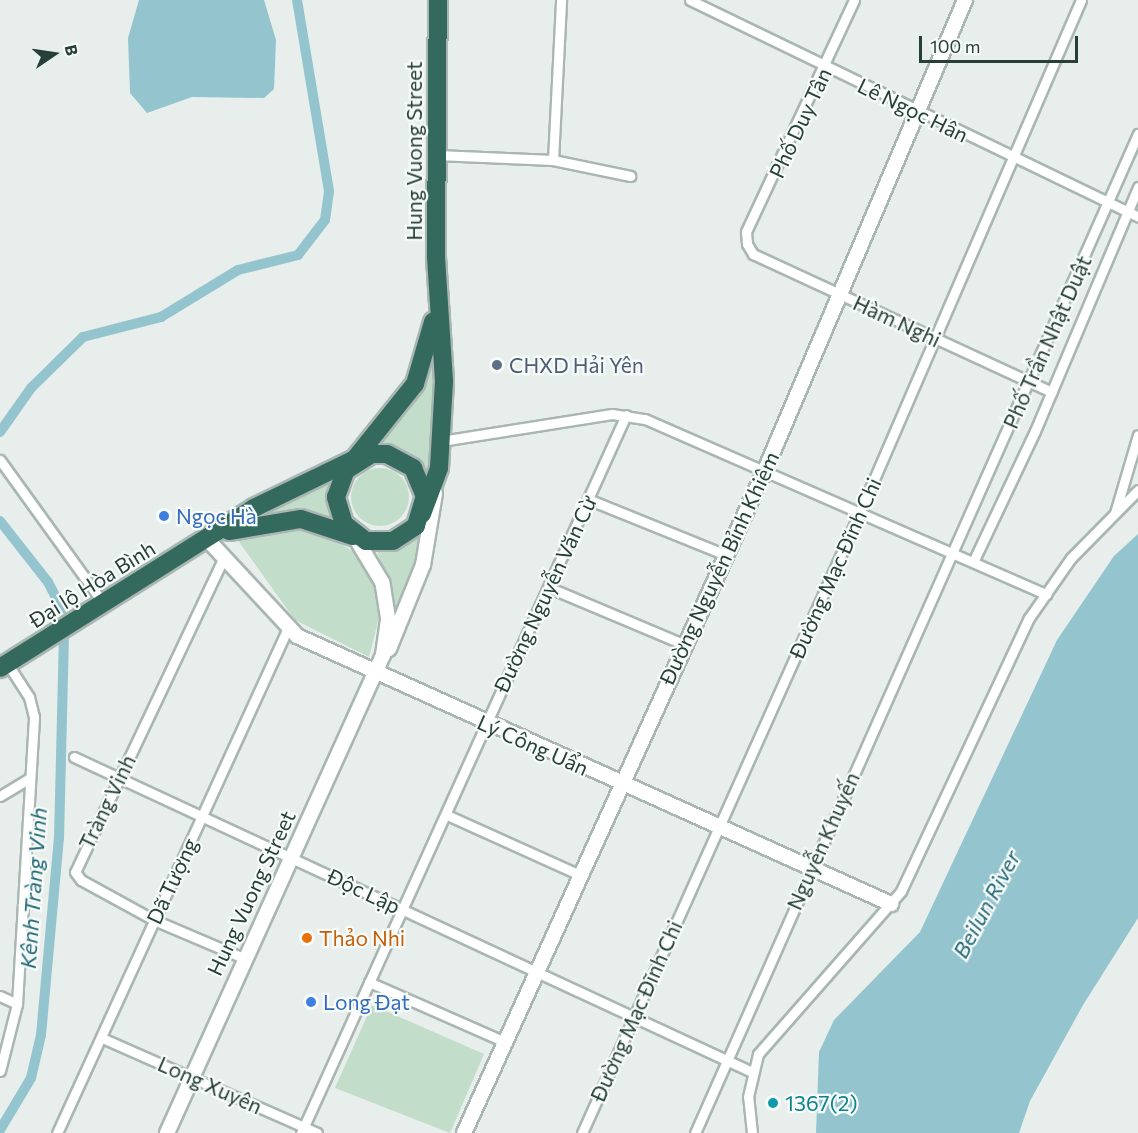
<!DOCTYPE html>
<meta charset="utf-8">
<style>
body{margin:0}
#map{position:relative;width:1138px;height:1133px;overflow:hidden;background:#e7eeeb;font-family:Commissioner,sans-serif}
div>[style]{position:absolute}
.green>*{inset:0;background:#c2ddc9}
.round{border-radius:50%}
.water>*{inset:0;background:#94c5ce}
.canal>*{height:10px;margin:-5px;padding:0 5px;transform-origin:5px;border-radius:5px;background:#94c5ce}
.roads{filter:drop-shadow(2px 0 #a9b6b2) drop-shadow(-2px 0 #a9b6b2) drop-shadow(0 2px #a9b6b2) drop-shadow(0 -2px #a9b6b2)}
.street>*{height:9px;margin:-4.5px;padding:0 4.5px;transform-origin:4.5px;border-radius:4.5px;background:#fff}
.secondary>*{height:14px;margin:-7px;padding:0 7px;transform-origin:7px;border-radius:7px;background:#fff}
.highway>*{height:18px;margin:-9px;padding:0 9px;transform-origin:9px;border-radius:9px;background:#346a5e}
.dots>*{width:16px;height:16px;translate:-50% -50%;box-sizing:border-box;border:3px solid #f7fbf9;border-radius:50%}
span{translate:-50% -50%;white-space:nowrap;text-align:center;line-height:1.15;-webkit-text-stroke:4.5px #f7fbf9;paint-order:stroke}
.street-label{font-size:21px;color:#263f39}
.service-label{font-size:21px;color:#4e5e75}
.left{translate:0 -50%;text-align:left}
.shop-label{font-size:21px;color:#366cbe}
.food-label{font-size:21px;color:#c56008}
.culture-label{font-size:21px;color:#0d838f}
.water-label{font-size:22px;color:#246a78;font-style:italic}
.north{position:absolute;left:24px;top:24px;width:60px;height:60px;-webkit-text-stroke:4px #f7fbf9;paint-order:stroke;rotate:77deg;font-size:16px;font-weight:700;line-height:24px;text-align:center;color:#263f39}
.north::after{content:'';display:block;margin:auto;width:21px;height:27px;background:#263f39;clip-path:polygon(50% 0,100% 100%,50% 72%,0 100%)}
.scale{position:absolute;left:919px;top:36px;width:159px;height:27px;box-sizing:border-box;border:3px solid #263f39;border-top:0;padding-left:8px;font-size:18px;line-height:21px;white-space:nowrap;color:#263f39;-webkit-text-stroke:4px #f7fbf9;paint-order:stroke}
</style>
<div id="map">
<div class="green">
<i style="clip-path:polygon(436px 358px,432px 474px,380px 444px,408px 412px)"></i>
<i class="round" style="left:351px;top:468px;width:58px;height:58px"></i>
<i style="clip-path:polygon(334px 471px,333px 517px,298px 511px,256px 516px)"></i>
<i style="clip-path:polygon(299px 527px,329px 536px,352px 551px,374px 586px,380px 614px,369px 657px,295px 620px,237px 539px)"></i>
<i style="clip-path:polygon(422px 530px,414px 573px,398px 616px,376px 548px)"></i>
<i style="clip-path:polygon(372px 1005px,484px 1054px,450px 1133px,335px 1088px)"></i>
</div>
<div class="water">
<i style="clip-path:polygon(139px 0,264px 0,276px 40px,274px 89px,264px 98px,192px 97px,147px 113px,130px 93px,128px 38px)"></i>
<i style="clip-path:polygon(1138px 534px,1138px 918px,1083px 1005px,1030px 1101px,1019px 1133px,816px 1133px,819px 1052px,834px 1020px,920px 932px,1057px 640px,1114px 556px)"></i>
</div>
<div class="canal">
<i style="left:0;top:432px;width:54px;rotate:-54.8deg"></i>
<i style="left:31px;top:388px;width:73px;rotate:-44.4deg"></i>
<i style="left:83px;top:337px;width:81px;rotate:-14.4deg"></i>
<i style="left:161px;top:317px;width:90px;rotate:-31.4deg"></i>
<i style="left:238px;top:270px;width:62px;rotate:-14deg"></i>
<i style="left:298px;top:255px;width:44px;rotate:-52.4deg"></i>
<i style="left:325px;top:220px;width:29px;rotate:-82deg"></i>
<i style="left:329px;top:191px;width:194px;rotate:-99.5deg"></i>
<i style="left:0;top:521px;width:78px;rotate:51.8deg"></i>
<i style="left:48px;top:582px;width:37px;rotate:63deg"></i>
<i style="left:0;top:1130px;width:61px;rotate:-59.2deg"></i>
<i style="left:31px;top:1078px;width:44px;rotate:-76.9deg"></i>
<i style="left:41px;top:1035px;width:197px;rotate:-84.8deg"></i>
<i style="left:59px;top:839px;width:199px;rotate:-88.6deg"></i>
</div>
<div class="roads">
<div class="street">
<i style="left:690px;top:0;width:498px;rotate:25.8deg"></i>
<i style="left:854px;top:0;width:256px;rotate:115deg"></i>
<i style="left:746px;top:232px;width:12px;rotate:85deg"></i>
<i style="left:747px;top:244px;width:12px;rotate:59deg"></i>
<i style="left:753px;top:254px;width:329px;rotate:24.8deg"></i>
<i style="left:437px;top:155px;width:116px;rotate:2.5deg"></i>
<i style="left:553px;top:160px;width:79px;rotate:11.7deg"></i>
<i style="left:553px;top:160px;width:160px;rotate:-87.1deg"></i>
<i style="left:441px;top:441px;width:173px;rotate:-9deg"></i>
<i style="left:612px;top:414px;width:33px;rotate:9deg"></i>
<i style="left:645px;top:419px;width:438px;rotate:23.6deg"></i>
<i style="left:0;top:460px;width:178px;rotate:54.2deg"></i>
<i style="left:590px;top:500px;width:147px;rotate:22deg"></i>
<i style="left:1115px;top:513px;width:81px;rotate:-73.6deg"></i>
<i style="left:224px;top:557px;width:348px;rotate:115.3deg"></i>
<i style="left:75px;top:872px;width:10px;rotate:53deg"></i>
<i style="left:81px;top:880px;width:83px;rotate:28.7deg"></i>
<i style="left:154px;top:920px;width:100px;rotate:23deg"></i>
<i style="left:974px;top:560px;width:143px;rotate:-64.7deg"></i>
<i style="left:1035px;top:431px;width:265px;rotate:-67.1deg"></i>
<i style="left:550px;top:588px;width:144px;rotate:22.8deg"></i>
<i style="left:74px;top:757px;width:748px;rotate:24.92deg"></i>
<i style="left:0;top:796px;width:35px;rotate:-31deg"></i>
<i style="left:447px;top:815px;width:148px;rotate:24.3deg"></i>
<i style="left:369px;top:982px;width:151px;rotate:23.8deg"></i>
<i style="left:0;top:996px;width:19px;rotate:25deg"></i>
<i style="left:102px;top:1038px;width:235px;rotate:23.8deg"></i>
<i style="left:0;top:1071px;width:69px;rotate:-75.8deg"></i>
<i style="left:17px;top:1004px;width:288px;rotate:-86.6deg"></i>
<i style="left:34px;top:717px;width:21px;rotate:-104deg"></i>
<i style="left:29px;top:697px;width:40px;rotate:-122.9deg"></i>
<i style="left:57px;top:1133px;width:553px;rotate:-65.43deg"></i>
<i style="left:301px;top:1133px;width:788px;rotate:-65.65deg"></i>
<i style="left:582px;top:1133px;width:678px;rotate:-65.89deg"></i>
<i style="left:859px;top:514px;width:560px;rotate:-66.64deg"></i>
<i style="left:695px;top:1133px;width:1093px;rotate:-66.09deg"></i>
<i style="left:752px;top:1133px;width:36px;rotate:-96deg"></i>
<i style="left:748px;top:1097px;width:44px;rotate:-76.9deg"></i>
<i style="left:758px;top:1054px;width:217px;rotate:-48.7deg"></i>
<i style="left:901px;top:891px;width:302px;rotate:-64.9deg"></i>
<i style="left:1029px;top:618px;width:73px;rotate:-55deg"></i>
<i style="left:1071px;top:558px;width:95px;rotate:-45.4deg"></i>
</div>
<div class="secondary">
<i style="left:207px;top:539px;width:132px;rotate:47.1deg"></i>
<i style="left:297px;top:636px;width:652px;rotate:24.28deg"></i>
<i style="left:389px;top:649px;width:91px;rotate:-68deg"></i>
<i style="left:423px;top:565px;width:73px;rotate:-80.5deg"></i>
<i style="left:167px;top:1133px;width:525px;rotate:-65.68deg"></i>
<i style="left:383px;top:655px;width:37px;rotate:-82deg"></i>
<i style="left:388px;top:618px;width:36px;rotate:-99deg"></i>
<i style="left:382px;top:582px;width:52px;rotate:-121deg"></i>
<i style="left:464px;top:1133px;width:730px;rotate:-65.58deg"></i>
<i style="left:766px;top:468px;width:509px;rotate:-66.96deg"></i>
</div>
<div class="highway">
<i style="left:346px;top:470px;width:31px;rotate:-32deg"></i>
<i style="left:372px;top:454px;width:15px"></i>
<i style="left:387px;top:454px;width:30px;rotate:28deg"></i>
<i style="left:413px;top:468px;width:30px;rotate:67deg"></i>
<i style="left:425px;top:496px;width:31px;rotate:107deg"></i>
<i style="left:416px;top:526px;width:27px;rotate:147deg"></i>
<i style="left:393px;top:541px;width:27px;rotate:180deg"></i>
<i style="left:366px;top:541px;width:28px;rotate:-142deg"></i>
<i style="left:344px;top:524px;width:28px;rotate:-107deg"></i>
<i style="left:336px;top:497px;width:29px;rotate:-70deg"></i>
<i style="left:346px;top:470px;width:110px;rotate:-51.3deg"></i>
<i style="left:415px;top:384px;width:65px;rotate:-73.8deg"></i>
<i style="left:422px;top:514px;width:49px;rotate:-69.7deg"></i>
<i style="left:439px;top:468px;width:87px;rotate:-86.7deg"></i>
<i style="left:444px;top:381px;width:125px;rotate:-93.7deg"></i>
<i style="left:436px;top:256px;width:256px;rotate:-89.6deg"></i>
<i style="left:229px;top:531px;width:73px;rotate:-9.5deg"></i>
<i style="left:301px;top:519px;width:55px;rotate:18.1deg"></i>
<i style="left:0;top:668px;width:300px;rotate:-32.2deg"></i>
<i style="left:254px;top:508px;width:114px;rotate:-25.9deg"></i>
</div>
</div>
<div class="dots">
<i style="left:497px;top:365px;background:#5c6f8a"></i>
<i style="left:164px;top:516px;background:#3f7fe0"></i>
<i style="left:307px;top:938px;background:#e8710a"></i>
<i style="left:311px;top:1002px;background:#3f7fe0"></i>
<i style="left:773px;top:1103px;background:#0f9aa8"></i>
</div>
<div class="street-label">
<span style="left:913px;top:110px;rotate:26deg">Lê Ngọc Hân</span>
<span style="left:800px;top:123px;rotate:-65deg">Phố Duy Tân</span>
<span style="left:414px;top:151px;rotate:-90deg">Hung Vuong Street</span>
<span style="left:897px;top:321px;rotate:25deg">Hàm Nghi</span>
<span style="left:1047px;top:342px;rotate:-66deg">Phố Trần Nhật Duật</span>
<span style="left:719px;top:568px;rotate:-65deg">Đường Nguyễn Bỉnh Khiêm</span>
<span style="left:835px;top:568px;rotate:-66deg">Đường Mạc Đĩnh Chi</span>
<span style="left:92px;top:584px;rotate:-32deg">Đại lộ Hòa Bình</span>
<span style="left:545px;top:594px;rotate:-65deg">Đường Nguyễn Văn Cừ</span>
<span style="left:533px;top:745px;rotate:24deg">Lý Công Uẩn</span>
<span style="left:107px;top:802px;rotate:-64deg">Tràng Vinh</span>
<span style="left:823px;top:841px;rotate:-66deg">Nguyễn Khuyến</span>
<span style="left:172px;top:881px;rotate:-65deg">Dã Tượng</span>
<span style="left:364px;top:891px;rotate:25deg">Độc Lập</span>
<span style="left:251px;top:893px;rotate:-65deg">Hung Vuong Street</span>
<span style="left:636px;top:1011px;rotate:-66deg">Đường Mạc Đĩnh Chi</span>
<span style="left:210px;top:1085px;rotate:24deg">Long Xuyên</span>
</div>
<div class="service-label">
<span class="left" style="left:509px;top:365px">CHXD Hải Yên</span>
</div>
<div class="shop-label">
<span class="left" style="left:176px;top:516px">Ngọc Hà</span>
<span class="left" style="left:323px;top:1002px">Long Đạt</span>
</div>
<div class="food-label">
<span class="left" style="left:319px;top:938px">Thảo Nhi</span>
</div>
<div class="culture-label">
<span class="left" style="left:785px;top:1103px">1367(2)</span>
</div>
<div class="water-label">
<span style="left:33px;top:888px;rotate:-86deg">Kênh Tràng Vinh</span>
<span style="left:986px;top:904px;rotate:-62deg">Beilun River</span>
</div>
<div class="north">B</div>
<div class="scale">100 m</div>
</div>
